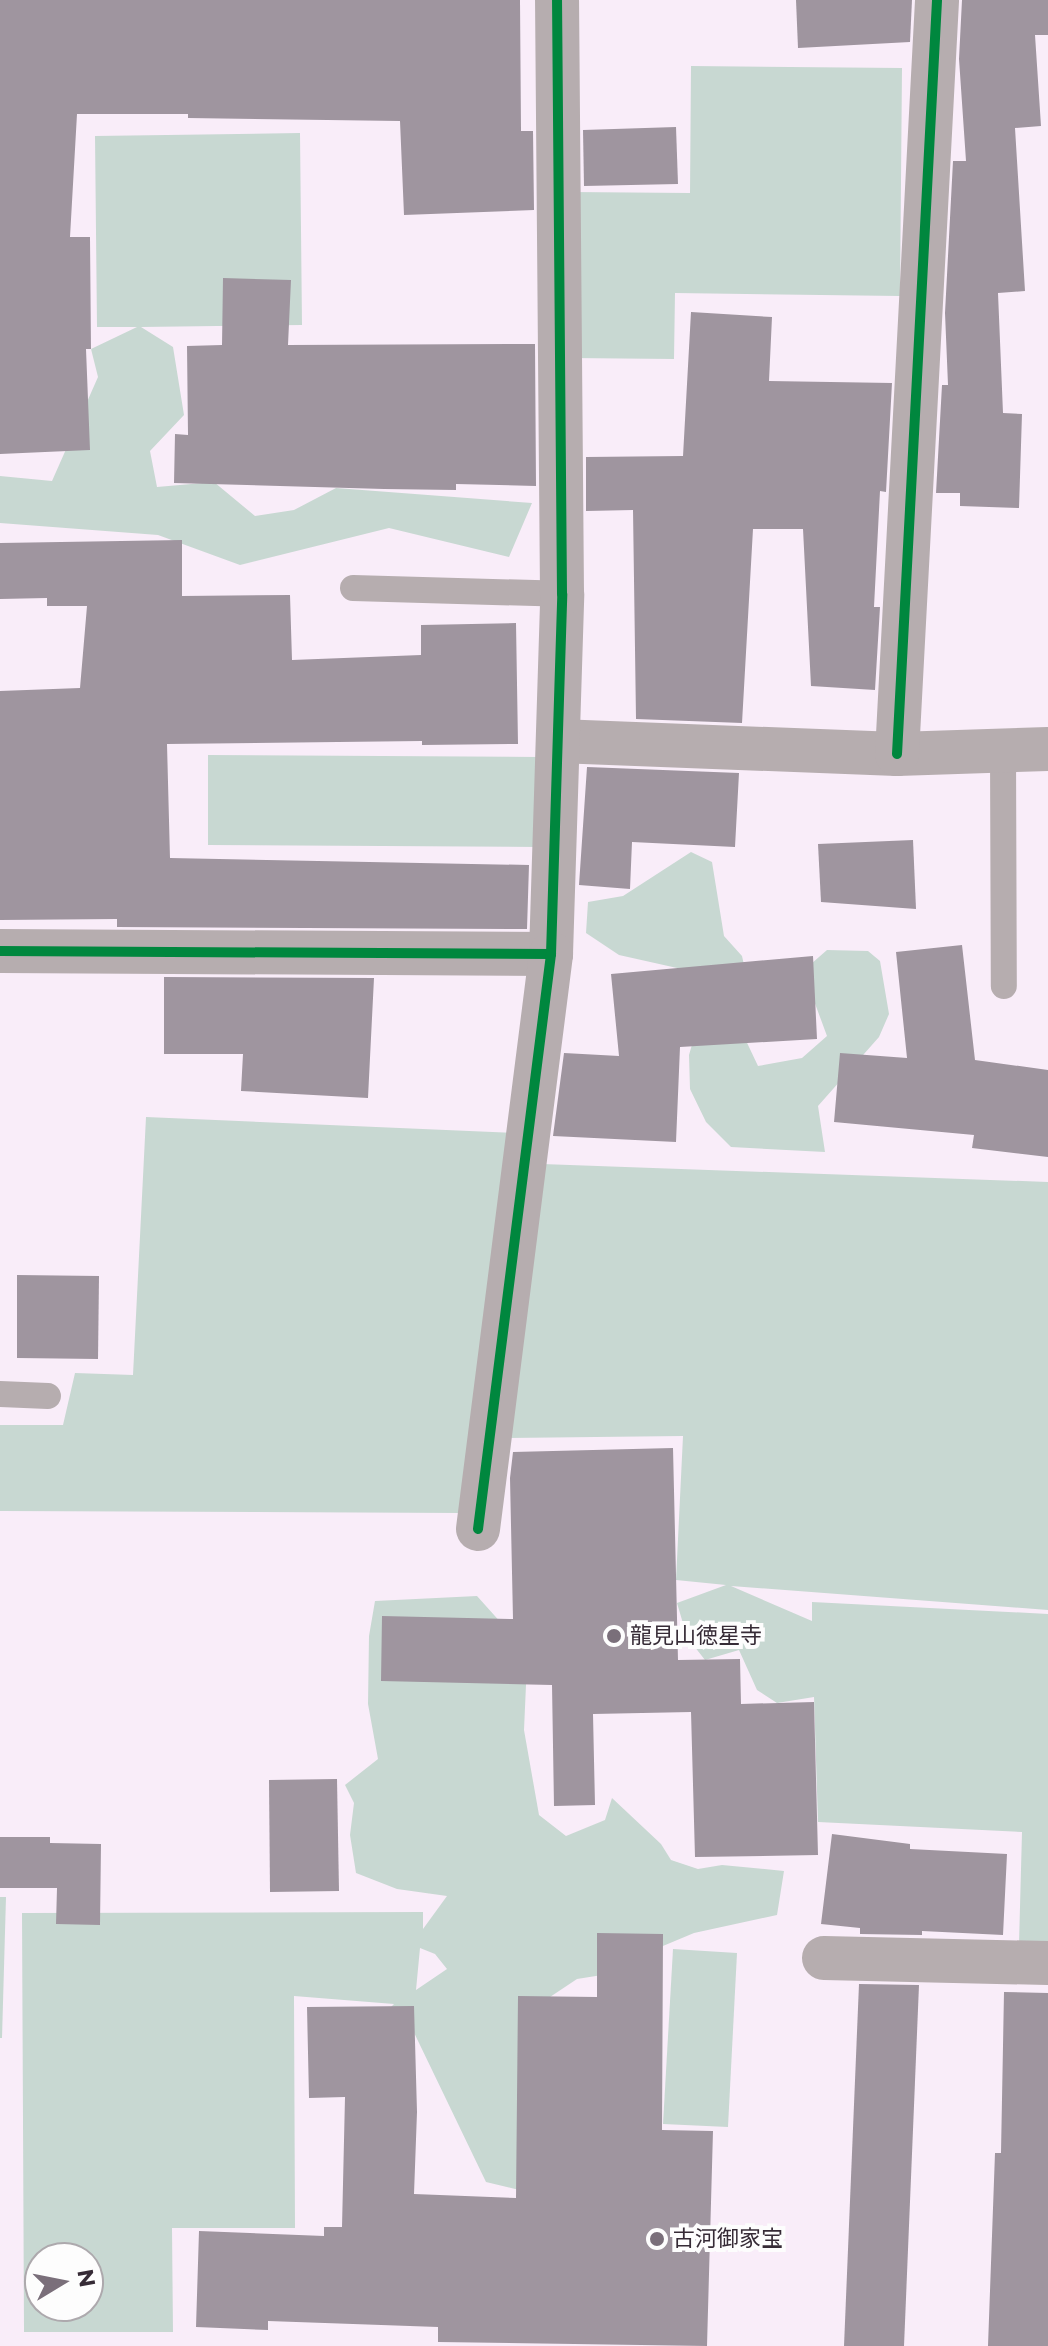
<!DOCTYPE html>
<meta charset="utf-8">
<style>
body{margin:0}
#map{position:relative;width:1048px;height:2346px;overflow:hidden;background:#f9edf9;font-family:Montserrat,"Noto Sans JP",sans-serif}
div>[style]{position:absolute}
.green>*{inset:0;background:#c8d8d2}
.building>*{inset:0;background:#9f959f}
.service>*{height:26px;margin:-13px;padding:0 13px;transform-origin:13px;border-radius:13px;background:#b6adaf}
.minor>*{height:44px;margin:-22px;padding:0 22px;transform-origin:22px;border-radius:22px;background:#b6adaf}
.cycleway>*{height:10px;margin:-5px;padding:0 5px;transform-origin:5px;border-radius:5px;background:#00873e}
.dots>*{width:22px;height:22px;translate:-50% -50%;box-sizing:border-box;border:4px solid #fdfdfd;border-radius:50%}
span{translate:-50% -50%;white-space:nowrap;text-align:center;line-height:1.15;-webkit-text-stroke:8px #fdfdfd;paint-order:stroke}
.poi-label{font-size:22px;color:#362b36}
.left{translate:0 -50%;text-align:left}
.north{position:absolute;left:24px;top:2242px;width:80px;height:80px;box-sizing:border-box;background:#fdfdfd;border:2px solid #ada9ad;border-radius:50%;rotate:80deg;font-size:22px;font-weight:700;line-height:32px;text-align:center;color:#362b36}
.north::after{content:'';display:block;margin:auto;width:28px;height:36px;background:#7a6f7a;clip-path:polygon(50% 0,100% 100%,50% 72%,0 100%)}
</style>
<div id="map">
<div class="green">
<i style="clip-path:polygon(691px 66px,902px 68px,900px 296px,675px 293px,674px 359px,570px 358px,571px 192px,690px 193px)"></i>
<i style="clip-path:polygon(300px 133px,302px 325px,141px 327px,173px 347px,184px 415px,150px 451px,157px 487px,214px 482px,255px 516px,294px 510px,336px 488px,532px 503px,509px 557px,389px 528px,240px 565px,158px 535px,0 523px,0 476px,52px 481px,98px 377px,91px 349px,137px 327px,97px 327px,95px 136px)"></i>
<i style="clip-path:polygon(208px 755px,539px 757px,539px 847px,208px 845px)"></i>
<i style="clip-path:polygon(691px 852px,712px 862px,724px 936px,742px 956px,753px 1005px,740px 1028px,758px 1066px,802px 1058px,827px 1036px,803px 971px,827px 950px,868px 951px,880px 961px,889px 1014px,879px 1037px,818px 1106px,825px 1152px,731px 1147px,706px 1122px,690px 1089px,689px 1055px,702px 1010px,686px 970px,619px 955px,586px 933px,588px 902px,623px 896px)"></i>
<i style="clip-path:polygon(146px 1117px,517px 1133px,462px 1513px,0 1511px,0 1425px,63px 1425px,75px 1373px,133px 1375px)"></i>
<i style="clip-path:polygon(542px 1164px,1048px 1182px,1048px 1610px,731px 1586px,812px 1621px,812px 1602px,1048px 1614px,1048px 1944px,1019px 1944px,1022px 1832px,818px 1822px,814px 1697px,777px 1703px,757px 1690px,739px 1650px,705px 1660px,687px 1637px,677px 1603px,726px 1585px,676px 1580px,683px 1436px,507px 1438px)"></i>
<i style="clip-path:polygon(evenodd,477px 1596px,503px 1625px,522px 1635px,526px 1685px,524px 1730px,539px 1815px,566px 1836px,605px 1820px,612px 1798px,661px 1844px,671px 1860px,698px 1869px,722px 1865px,784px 1871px,777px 1915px,694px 1933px,639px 1956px,621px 1972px,577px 1979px,550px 1997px,540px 2195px,486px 2182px,406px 2016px,391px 2007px,394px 2004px,294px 1996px,295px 2228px,172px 2228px,173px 2332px,24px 2332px,22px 1913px,423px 1912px,423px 1929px,447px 1896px,397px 1889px,356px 1873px,350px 1835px,354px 1803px,345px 1785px,378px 1759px,368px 1704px,369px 1636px,375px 1601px,477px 1596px,420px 1948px,435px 1954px,447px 1969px,416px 1990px,420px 1948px,477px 1596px,40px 2258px,88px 2258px,88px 2306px,40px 2306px,40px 2258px)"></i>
<i style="clip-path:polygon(0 1897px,6px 1897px,2px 2038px,0 2038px)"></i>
<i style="clip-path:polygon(673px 1949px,737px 1953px,728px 2127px,663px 2124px)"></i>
</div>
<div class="building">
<i style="clip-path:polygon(0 0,520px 0,521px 131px,533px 131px,534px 210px,404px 215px,400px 121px,188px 118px,188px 114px,77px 114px,70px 237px,90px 237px,91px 349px,86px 349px,90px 450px,0 454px)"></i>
<i style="clip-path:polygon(796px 0,912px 0,910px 42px,798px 48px)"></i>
<i style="clip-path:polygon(962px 0,1048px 0,1048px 35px,1035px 35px,1041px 126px,1015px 128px,1025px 291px,998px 293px,1003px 413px,1022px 414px,1019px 508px,960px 506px,960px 493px,936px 493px,942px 385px,948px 385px,945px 313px,953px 161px,966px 161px,959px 59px)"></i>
<i style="clip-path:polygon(676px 127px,678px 184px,584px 186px,583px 130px)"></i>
<i style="clip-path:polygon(223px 278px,291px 280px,288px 345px,535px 344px,536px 486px,456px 484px,456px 490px,384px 489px,174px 483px,175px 434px,188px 435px,187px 346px,222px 345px)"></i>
<i style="clip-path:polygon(691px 312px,772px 317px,769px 381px,892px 383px,886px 492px,880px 491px,874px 607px,880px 607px,875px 690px,811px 686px,803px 529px,753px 529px,742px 723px,636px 719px,633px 510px,586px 511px,586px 457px,683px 456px)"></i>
<i style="clip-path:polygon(182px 540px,182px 596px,290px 595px,292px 660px,421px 655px,421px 625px,516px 623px,518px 744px,422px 745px,422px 741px,167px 744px,170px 858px,529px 865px,527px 929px,117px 927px,117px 919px,0 920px,0 691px,80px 688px,87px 606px,47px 606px,47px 598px,0 599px,0 543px)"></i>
<i style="clip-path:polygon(587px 767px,739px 773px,735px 847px,632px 842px,630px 889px,579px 885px)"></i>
<i style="clip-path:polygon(913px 840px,916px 909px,821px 902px,818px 844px)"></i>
<i style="clip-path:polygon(962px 945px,975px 1060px,1048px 1070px,1048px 1157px,972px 1148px,974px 1135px,834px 1122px,840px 1053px,907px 1058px,896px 952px)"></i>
<i style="clip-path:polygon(813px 956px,817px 1039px,680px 1047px,676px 1142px,553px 1136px,564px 1053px,619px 1056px,611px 974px)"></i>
<i style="clip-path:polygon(164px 977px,374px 978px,368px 1098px,241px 1091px,243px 1054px,164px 1054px)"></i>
<i style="clip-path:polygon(17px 1275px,99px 1276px,98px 1359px,17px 1358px)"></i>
<i style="clip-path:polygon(673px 1448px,678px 1660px,740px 1659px,741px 1704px,814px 1702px,818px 1855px,695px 1857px,691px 1712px,593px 1714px,595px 1805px,554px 1806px,552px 1685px,381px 1681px,382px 1616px,513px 1619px,510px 1478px,513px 1452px)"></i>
<i style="clip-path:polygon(337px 1779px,339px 1891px,270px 1892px,269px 1780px)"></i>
<i style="clip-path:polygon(832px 1834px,910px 1844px,910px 1849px,1007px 1854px,1003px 1935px,922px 1931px,922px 1935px,860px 1934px,860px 1928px,821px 1924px)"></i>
<i style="clip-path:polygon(0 1837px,50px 1837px,50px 1843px,101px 1844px,100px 1925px,56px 1924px,57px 1888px,0 1888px)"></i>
<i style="clip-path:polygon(597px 1933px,663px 1934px,662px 2130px,713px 2131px,707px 2346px,438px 2342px,438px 2327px,268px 2321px,268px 2330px,196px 2327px,199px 2231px,324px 2236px,324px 2227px,342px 2227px,345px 2097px,309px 2098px,307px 2007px,414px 2006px,417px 2112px,414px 2194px,516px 2198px,518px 1996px,597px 1997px)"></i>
<i style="clip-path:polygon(859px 1984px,919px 1985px,904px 2346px,844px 2346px)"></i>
<i style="clip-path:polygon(1004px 1992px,1048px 1993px,1048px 2346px,988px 2346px,995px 2153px,1001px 2153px)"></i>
</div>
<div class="service">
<i style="left:353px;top:588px;width:209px;rotate:1.6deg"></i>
<i style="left:1003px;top:751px;width:235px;rotate:89.8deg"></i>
<i style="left:0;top:1394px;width:48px;rotate:2.4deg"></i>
</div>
<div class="minor">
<i style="left:558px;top:741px;width:339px;rotate:2.2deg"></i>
<i style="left:897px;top:754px;width:151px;rotate:-1.9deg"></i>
<i style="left:897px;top:754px;width:755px;rotate:-86.96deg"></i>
<i style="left:0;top:951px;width:551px;rotate:0.31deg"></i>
<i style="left:551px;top:954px;width:360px;rotate:-88.2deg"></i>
<i style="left:562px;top:594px;width:594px;rotate:-90.48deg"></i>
<i style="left:478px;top:1529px;width:580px;rotate:-82.76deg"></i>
<i style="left:824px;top:1958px;width:224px;rotate:1.3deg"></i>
</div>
<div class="cycleway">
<i style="left:897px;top:754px;width:755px;rotate:-86.96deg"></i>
<i style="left:0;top:951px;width:551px;rotate:0.31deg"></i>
<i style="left:551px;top:954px;width:360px;rotate:-88.2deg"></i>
<i style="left:562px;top:594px;width:594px;rotate:-90.48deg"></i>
<i style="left:478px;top:1529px;width:580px;rotate:-82.76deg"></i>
</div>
<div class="dots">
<i style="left:614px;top:1636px;background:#7a6f7a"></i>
<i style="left:657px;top:2239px;background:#7a6f7a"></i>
</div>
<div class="poi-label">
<span class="left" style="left:630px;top:1636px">龍見山徳星寺</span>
<span class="left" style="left:673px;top:2239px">古河御家宝</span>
</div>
<div class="north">N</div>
</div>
